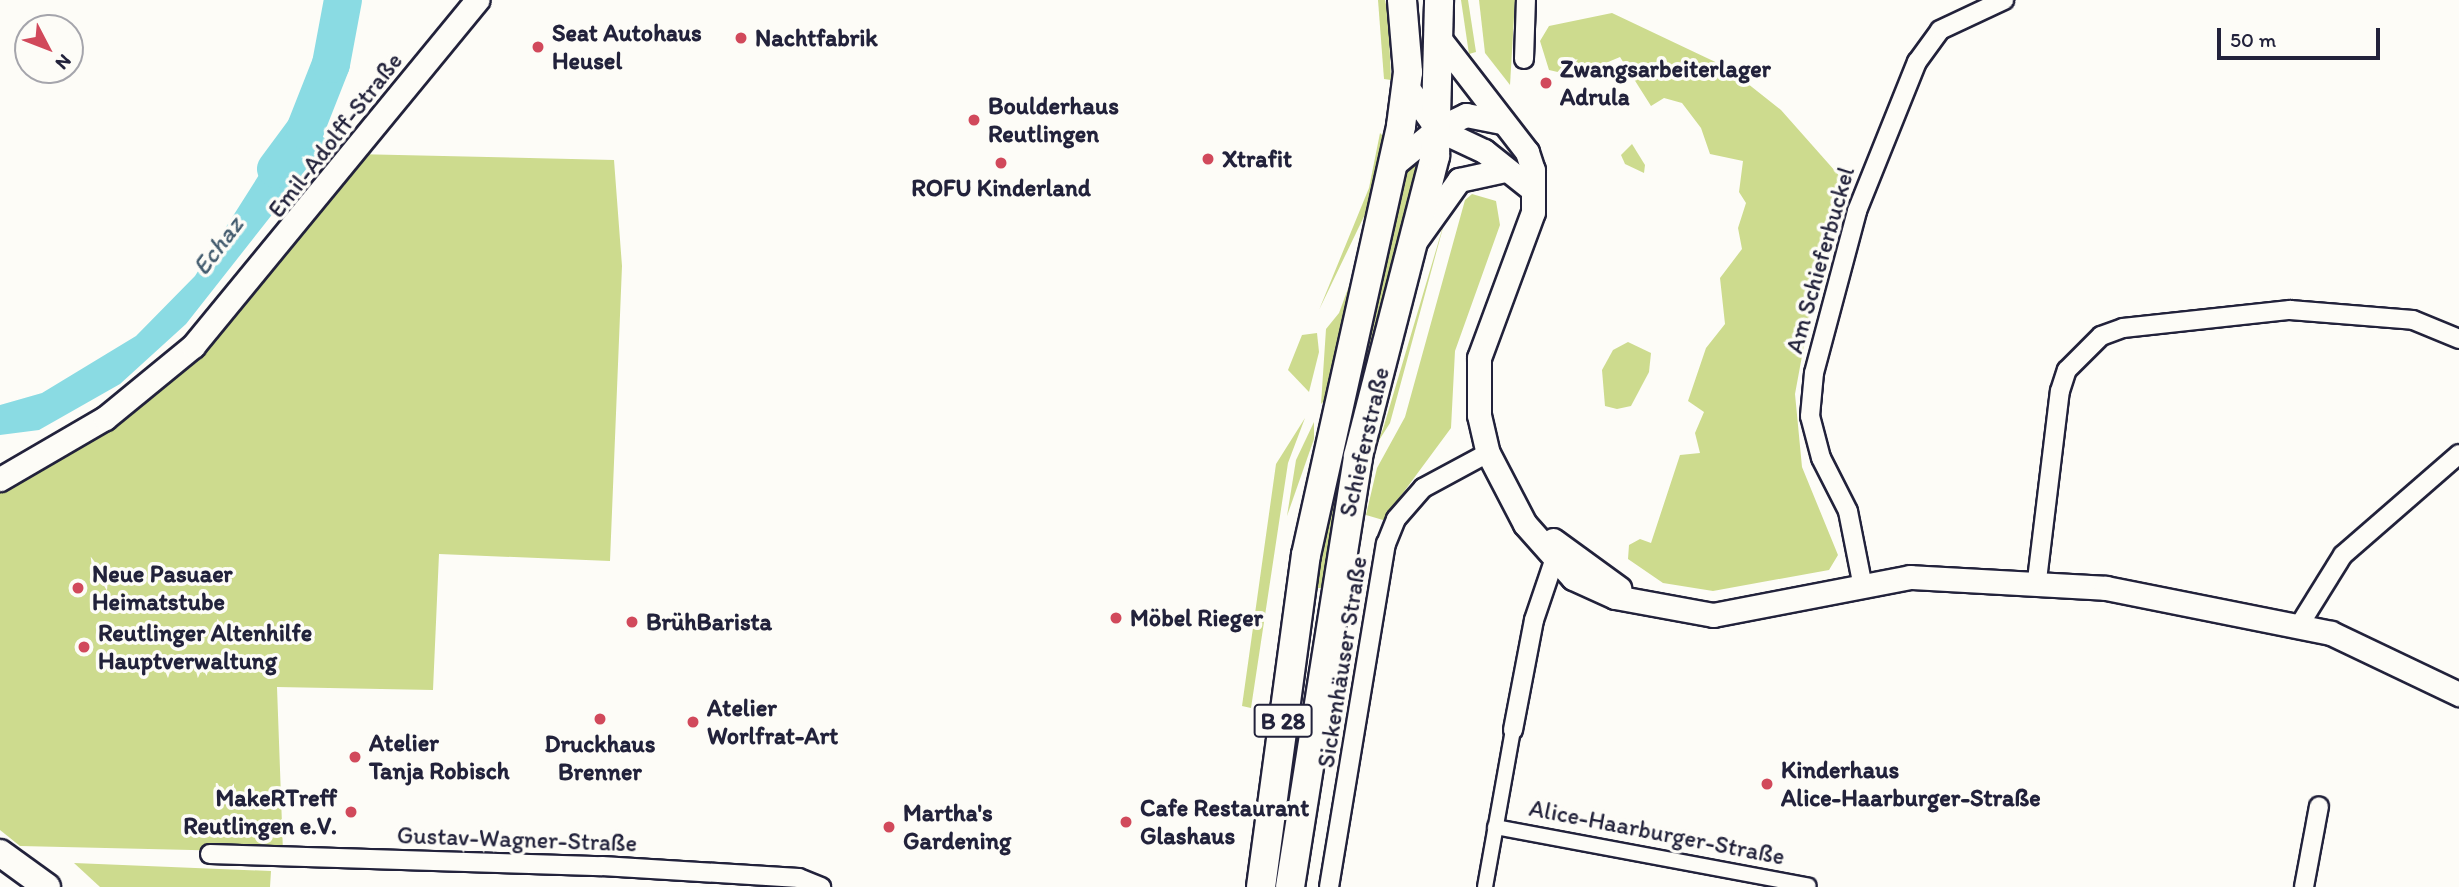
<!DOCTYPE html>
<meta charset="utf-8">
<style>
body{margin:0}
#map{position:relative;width:2459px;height:887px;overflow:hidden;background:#fdfcf7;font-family:Itim,sans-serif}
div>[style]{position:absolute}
.green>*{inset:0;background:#cddb8e}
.water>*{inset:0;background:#8adbe3}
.river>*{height:38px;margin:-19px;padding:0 19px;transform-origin:19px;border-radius:19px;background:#8adbe3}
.roads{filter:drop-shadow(2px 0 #22223b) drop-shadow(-2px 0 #22223b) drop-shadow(0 2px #22223b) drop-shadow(0 -2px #22223b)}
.pedestrian>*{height:14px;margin:-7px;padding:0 7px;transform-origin:7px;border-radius:7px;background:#fdfcf7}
.minor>*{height:18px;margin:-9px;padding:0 9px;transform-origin:9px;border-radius:9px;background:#fdfcf7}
.tertiary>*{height:23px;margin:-11.5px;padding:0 11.5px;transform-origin:11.5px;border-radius:11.5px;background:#fdfcf7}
.secondary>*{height:26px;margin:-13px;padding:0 13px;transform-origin:13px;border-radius:13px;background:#fdfcf7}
.primary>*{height:28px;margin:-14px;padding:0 14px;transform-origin:14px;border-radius:14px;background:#fdfcf7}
.dots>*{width:19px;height:19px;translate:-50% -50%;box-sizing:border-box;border:4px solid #fdfcf7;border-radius:50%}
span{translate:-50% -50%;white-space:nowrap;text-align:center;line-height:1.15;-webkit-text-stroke:7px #fdfcf7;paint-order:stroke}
.shield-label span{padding:2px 5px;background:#fdfcf7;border:2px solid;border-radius:5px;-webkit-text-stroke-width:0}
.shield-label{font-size:23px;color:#22223b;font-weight:700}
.poi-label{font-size:24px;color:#22223b;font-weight:700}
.left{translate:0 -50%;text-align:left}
.right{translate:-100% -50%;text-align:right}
.street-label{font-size:24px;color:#22223b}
.water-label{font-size:26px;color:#415a6d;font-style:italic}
.north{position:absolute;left:14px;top:14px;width:70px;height:70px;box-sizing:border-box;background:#fdfcf7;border:2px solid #a5a5ac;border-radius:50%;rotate:132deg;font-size:19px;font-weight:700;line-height:28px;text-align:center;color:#22223b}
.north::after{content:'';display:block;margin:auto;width:24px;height:32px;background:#d1495b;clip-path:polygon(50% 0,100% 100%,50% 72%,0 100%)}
.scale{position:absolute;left:2217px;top:28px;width:163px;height:32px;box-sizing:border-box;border:4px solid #22223b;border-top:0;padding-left:9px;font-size:21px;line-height:24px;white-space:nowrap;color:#22223b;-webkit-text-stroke:5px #fdfcf7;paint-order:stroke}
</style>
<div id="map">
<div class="green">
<i style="clip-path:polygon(1378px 0,1385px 0,1388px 13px,1391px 80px,1384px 79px)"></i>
<i style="clip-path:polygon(1461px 0,1468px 0,1476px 52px,1469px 54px)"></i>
<i style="clip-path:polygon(1479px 0,1515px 0,1510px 85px,1485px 53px)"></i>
<i style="clip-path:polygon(1612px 13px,1728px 68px,1781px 110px,1851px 189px,1809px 318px,1795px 394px,1802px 467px,1838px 555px,1829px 570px,1713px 591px,1663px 583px,1628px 559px,1629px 545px,1640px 539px,1651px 543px,1680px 455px,1700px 453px,1695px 433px,1704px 412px,1688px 401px,1706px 348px,1725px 324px,1720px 278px,1742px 249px,1738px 228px,1746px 203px,1739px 192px,1743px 161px,1710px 154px,1701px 128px,1682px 103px,1664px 98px,1651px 106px,1620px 57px,1575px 76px,1549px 70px,1540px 41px,1549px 26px)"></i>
<i style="clip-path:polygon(1380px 133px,1385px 138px,1370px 204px,1319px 310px,1369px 188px)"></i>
<i style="clip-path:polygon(1632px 144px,1645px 165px,1644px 173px,1625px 164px,1621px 155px)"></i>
<i style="clip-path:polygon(1422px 152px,1350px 429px,1321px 588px,1314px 588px,1341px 427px,1407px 158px)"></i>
<i style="clip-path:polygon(354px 154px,614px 160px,622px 266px,610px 561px,439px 554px,433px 690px,277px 687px,283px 852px,20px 846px,0 830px,0 479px,128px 402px)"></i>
<i style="clip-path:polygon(1472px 194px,1496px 201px,1500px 225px,1455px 351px,1451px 428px,1383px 520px,1366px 515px,1377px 468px,1405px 417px,1465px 200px)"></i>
<i style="clip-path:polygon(1447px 213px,1390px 423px,1376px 445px,1383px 429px)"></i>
<i style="clip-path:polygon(1356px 267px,1324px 401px,1321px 404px,1326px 329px,1339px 313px)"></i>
<i style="clip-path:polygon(1317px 333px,1319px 352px,1309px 392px,1288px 370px,1302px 335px)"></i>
<i style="clip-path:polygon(1628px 342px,1651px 353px,1649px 372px,1631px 406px,1617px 409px,1605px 406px,1602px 370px,1613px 350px)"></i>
<i style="clip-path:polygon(1305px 418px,1288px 463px,1251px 708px,1242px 706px,1276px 464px)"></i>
<i style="clip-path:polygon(1314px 422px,1314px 439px,1287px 516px,1296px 460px)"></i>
<i style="clip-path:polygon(74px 863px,271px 871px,270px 887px,100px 887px)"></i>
</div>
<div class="water">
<i style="clip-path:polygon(303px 126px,330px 141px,186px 324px,120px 384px,39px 430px,0 435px,0 405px,42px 393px,136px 336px,195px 276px,271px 156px,283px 158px)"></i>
</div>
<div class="river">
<i style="left:276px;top:169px;width:49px;rotate:-53.4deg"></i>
<i style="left:305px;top:130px;width:71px;rotate:-68.5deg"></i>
<i style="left:331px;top:64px;width:65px;rotate:-79.4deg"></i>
</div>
<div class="roads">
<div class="pedestrian">
<i style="left:1495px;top:827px;width:319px;rotate:10.6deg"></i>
<i style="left:1485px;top:887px;width:159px;rotate:-79.9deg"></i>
</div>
<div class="minor">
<i style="left:1524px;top:59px;width:59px;rotate:-88.1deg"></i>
<i style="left:2037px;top:580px;width:190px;rotate:-83.1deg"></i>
<i style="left:2060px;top:391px;width:22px;rotate:-72deg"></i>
<i style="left:2067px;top:370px;width:48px;rotate:-45deg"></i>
<i style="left:2101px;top:336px;width:23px;rotate:-20deg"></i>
<i style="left:2123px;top:328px;width:168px;rotate:-6.2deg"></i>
<i style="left:2290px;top:310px;width:123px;rotate:4.6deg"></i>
<i style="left:2413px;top:320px;width:50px;rotate:22.4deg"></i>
<i style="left:1862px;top:582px;width:72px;rotate:-101.2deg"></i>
<i style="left:1848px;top:511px;width:59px;rotate:-117deg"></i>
<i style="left:1821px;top:458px;width:43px;rotate:-104.7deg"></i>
<i style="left:1810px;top:416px;width:43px;rotate:-84.7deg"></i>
<i style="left:1814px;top:373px;width:168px;rotate:-75.1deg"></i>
<i style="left:1857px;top:211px;width:161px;rotate:-68.1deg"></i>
<i style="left:1917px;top:62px;width:39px;rotate:-54deg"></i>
<i style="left:1940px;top:30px;width:71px;rotate:-25.1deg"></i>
<i style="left:2300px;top:624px;width:81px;rotate:-58.1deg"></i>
<i style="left:2343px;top:555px;width:154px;rotate:-41deg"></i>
<i style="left:1513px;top:730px;width:112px;rotate:-79.2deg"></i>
<i style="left:1534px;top:620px;width:78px;rotate:-71.3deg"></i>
<i style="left:210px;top:854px;width:392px;rotate:1.8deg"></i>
<i style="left:602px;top:866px;width:197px;rotate:3.5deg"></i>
<i style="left:799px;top:878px;width:24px;rotate:22deg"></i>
<i style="left:1329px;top:887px;width:348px;rotate:-80.6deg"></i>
<i style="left:1386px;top:544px;width:27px;rotate:-68deg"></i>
<i style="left:1396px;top:519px;width:41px;rotate:-48.9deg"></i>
<i style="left:1423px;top:488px;width:74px;rotate:-28.3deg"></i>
<i style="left:2304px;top:887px;width:82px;rotate:-79.5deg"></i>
</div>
<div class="tertiary">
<i style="left:1442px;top:42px;width:139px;rotate:52.3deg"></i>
<i style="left:1527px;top:152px;width:19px;rotate:72deg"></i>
<i style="left:1533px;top:170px;width:42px;rotate:90deg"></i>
<i style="left:1533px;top:212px;width:156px;rotate:110.3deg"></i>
<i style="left:1479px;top:358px;width:57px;rotate:90deg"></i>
<i style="left:1479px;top:415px;width:39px;rotate:77deg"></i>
<i style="left:1488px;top:453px;width:80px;rotate:62.5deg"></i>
<i style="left:1525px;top:524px;width:72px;rotate:48.4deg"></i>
<i style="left:1573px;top:578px;width:46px;rotate:24.3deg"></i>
<i style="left:1615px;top:597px;width:100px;rotate:10.4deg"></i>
<i style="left:1713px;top:615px;width:201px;rotate:-10.9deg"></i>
<i style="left:1910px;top:577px;width:196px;rotate:3.2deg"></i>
<i style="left:2106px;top:588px;width:229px;rotate:11.3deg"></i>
<i style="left:2331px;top:633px;width:142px;rotate:25.5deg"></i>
<i style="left:1407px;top:87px;width:52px;rotate:54.5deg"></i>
<i style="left:1437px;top:129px;width:52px;rotate:25.1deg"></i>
<i style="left:1484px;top:151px;width:61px;rotate:38.4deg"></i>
<i style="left:1393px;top:165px;width:57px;rotate:-39.3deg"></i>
<i style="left:1437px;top:129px;width:32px;rotate:-26deg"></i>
<i style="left:1466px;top:115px;width:36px;rotate:11deg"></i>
<i style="left:1416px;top:240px;width:74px;rotate:-54.4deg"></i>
<i style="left:1459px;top:180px;width:47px;rotate:-12.3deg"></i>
<i style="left:0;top:479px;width:121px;rotate:-30.2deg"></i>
<i style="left:105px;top:418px;width:114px;rotate:-39.3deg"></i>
<i style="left:193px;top:346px;width:448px;rotate:-50.6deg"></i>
<i style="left:1553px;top:540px;width:82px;rotate:36deg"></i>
</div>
<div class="secondary">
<i style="left:0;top:853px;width:58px;rotate:35.9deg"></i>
</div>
<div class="primary">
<i style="left:1261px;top:887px;width:335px;rotate:-82.3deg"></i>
<i style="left:1306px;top:555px;width:439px;rotate:-77.5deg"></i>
<i style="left:1401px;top:126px;width:54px;rotate:-82.6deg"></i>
<i style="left:1408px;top:72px;width:72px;rotate:-94.8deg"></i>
<i style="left:1290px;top:887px;width:436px;rotate:-81deg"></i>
<i style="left:1358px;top:456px;width:310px;rotate:-75.6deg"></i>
<i style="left:1435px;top:156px;width:156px;rotate:-88.5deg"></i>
</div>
</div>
<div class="dots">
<i style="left:741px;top:38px;background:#d1495b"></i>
<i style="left:538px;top:47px;background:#d1495b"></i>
<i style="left:1546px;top:83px;background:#d1495b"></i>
<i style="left:974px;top:120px;background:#d1495b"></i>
<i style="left:1208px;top:159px;background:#d1495b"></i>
<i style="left:1001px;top:163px;background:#d1495b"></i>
<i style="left:78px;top:588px;background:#d1495b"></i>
<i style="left:1116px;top:618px;background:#d1495b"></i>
<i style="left:632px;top:622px;background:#d1495b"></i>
<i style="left:84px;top:647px;background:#d1495b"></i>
<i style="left:600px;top:719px;background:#d1495b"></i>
<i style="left:693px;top:722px;background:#d1495b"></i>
<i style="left:355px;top:757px;background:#d1495b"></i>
<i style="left:1767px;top:784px;background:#d1495b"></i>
<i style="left:351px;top:812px;background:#d1495b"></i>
<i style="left:1126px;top:822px;background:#d1495b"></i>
<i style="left:889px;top:827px;background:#d1495b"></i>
</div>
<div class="shield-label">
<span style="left:1283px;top:721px">B 28</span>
</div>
<div class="poi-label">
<span class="left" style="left:552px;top:47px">Seat Autohaus<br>Heusel</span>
<span class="left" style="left:755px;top:38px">Nachtfabrik</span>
<span class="left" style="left:1560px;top:83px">Zwangsarbeiterlager<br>Adrula</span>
<span class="left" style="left:988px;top:120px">Boulderhaus<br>Reutlingen</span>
<span class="left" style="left:1222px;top:159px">Xtrafit</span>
<span style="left:1001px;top:188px">ROFU Kinderland</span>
<span class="left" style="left:92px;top:588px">Neue Pasuaer<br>Heimatstube</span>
<span class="left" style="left:1130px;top:618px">Möbel Rieger</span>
<span class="left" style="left:646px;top:622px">BrühBarista</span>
<span class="left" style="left:98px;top:647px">Reutlinger Altenhilfe<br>Hauptverwaltung</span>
<span class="left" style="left:707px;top:722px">Atelier<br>Worlfrat-Art</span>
<span class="left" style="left:369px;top:757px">Atelier<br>Tanja Robisch</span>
<span style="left:600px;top:758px">Druckhaus<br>Brenner</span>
<span class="left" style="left:1781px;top:784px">Kinderhaus<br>Alice-Haarburger-Straße</span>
<span class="right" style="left:337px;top:812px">MakeRTreff<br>Reutlingen e.V.</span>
<span class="left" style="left:1140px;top:822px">Cafe Restaurant<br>Glashaus</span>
<span class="left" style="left:903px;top:827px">Martha's<br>Gardening</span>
</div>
<div class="street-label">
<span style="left:335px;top:135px;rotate:-52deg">Emil-Adolff-Straße</span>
<span style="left:1820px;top:260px;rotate:-74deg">Am Schieferbuckel</span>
<span style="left:1364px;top:442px;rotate:-77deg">Schieferstraße</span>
<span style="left:1342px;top:662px;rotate:-81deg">Sickenhäuser Straße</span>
<span style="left:1657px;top:832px;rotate:11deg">Alice-Haarburger-Straße</span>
<span style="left:517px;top:839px;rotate:2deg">Gustav-Wagner-Straße</span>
</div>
<div class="water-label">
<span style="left:218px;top:246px;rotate:-53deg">Echaz</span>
</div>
<div class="north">N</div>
<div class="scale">50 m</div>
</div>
